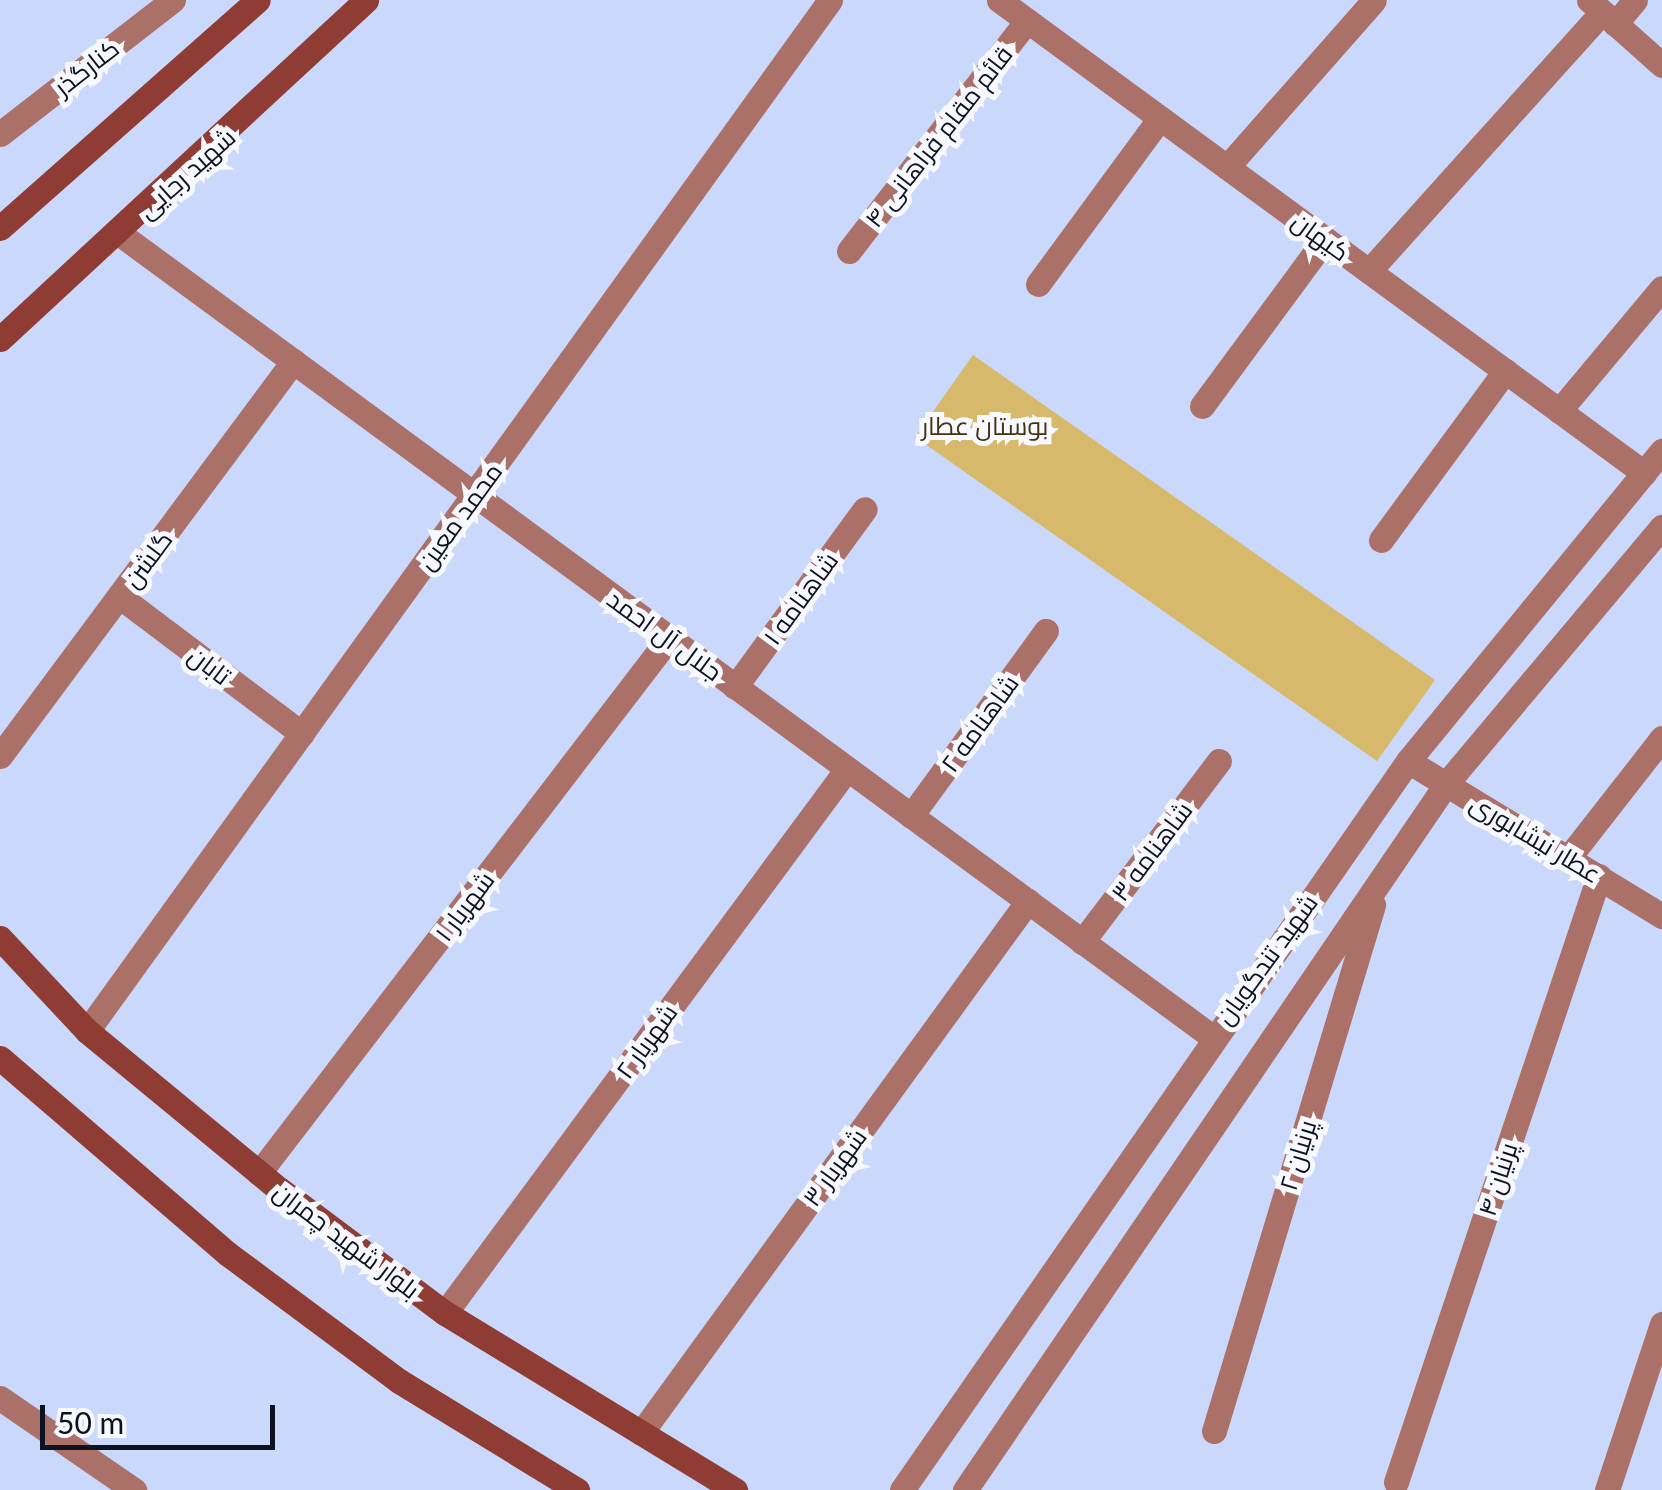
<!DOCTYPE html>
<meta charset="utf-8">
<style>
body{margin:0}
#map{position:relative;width:1662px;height:1490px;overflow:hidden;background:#cad8fb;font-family:Lato,Cairo,sans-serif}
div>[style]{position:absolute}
.green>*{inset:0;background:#d7b96c}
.street>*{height:25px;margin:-12.5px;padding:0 12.5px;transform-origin:12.5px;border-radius:12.5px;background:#ab7169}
.secondary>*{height:25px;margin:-12.5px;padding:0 12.5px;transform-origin:12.5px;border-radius:12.5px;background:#8f3d34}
span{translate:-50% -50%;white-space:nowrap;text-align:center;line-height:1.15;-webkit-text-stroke:10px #f7f9fe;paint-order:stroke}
.street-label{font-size:25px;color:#0d1221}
.park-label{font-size:25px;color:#413411}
.scale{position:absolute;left:40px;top:1405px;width:235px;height:45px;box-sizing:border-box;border:5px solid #0d1221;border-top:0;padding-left:12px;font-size:30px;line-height:35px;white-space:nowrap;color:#0d1221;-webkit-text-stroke:8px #f7f9fe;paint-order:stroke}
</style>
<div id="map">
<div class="green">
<i style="clip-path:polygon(973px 355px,1435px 680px,1377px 761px,915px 437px)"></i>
</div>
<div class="street">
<i style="left:999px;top:0;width:800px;rotate:36.25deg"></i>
<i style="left:1589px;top:0;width:98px;rotate:41.7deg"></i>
<i style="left:1615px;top:24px;width:31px;rotate:-50deg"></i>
<i style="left:0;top:134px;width:219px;rotate:-37.8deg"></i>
<i style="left:1227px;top:167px;width:222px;rotate:-48.6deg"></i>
<i style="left:120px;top:234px;width:1354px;rotate:36.32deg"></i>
<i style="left:849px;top:251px;width:291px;rotate:-52.3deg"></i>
<i style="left:1369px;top:271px;width:348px;rotate:-48deg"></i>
<i style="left:1038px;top:284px;width:206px;rotate:-53.7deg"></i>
<i style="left:1202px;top:406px;width:207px;rotate:-53.6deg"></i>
<i style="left:1559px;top:411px;width:160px;rotate:-50.1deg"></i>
<i style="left:1381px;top:540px;width:210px;rotate:-53.7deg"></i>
<i style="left:119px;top:596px;width:229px;rotate:37deg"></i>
<i style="left:735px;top:687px;width:220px;rotate:-53.9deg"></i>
<i style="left:0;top:756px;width:492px;rotate:-53.4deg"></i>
<i style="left:1408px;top:761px;width:298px;rotate:31.4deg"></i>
<i style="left:911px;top:816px;width:229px;rotate:-53.9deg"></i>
<i style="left:1569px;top:857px;width:151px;rotate:-52deg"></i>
<i style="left:1082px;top:942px;width:227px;rotate:-52.9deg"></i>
<i style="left:87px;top:1031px;width:1271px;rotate:-54.22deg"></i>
<i style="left:259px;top:1173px;width:674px;rotate:-52.54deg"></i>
<i style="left:445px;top:1313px;width:676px;rotate:-53.54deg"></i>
<i style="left:0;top:1398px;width:163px;rotate:34.5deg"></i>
<i style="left:1214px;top:1431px;width:550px;rotate:-73.18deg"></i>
<i style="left:641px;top:1433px;width:658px;rotate:-53.97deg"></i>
<i style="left:1396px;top:1482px;width:639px;rotate:-71.48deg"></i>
<i style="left:902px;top:1490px;width:887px;rotate:-55.24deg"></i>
<i style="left:1408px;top:761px;width:401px;rotate:-50.7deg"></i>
<i style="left:965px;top:1490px;width:854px;rotate:-55.73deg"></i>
<i style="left:1446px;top:784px;width:336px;rotate:-50deg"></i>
<i style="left:1607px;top:1490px;width:175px;rotate:-71.7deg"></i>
</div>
<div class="secondary">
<i style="left:0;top:228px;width:344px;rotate:-41.5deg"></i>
<i style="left:0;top:339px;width:499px;rotate:-42.8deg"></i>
<i style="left:0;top:938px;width:127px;rotate:46.9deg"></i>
<i style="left:87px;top:1031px;width:249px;rotate:39.5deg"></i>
<i style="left:279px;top:1189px;width:207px;rotate:36.8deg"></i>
<i style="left:445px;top:1313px;width:340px;rotate:31.4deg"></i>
<i style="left:0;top:1058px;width:301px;rotate:40.7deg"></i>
<i style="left:228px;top:1254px;width:213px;rotate:36.6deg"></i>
<i style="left:399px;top:1381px;width:209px;rotate:31.5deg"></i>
</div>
<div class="street-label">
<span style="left:86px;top:67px;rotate:-38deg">کنارگذر</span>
<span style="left:938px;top:136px;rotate:-52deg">قائم مقام فراهانی ۴</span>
<span style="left:186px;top:173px;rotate:-42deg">شهید رجایی</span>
<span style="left:1321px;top:236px;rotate:36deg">کیهان</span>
<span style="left:459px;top:516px;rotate:-54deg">محمد معین</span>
<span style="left:147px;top:559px;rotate:-53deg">گلشن</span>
<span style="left:800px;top:598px;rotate:-54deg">شاهنامه ۱</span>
<span style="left:665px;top:635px;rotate:36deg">جلال آل احمد</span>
<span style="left:210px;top:665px;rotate:37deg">تابان</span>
<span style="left:979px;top:723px;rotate:-54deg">شاهنامه ۲</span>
<span style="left:1536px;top:838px;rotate:31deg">عطار نیشابوری</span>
<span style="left:1151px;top:851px;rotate:-53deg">شاهنامه ۳</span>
<span style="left:464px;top:906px;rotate:-53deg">شهریار ۱</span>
<span style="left:1266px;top:959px;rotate:-54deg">شهید تندگویان</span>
<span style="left:646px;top:1041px;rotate:-54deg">شهریار ۲</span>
<span style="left:1297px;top:1155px;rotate:-73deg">پرنیان ۲</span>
<span style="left:834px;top:1167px;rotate:-54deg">شهریار ۳</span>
<span style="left:1497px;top:1179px;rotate:-72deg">پرنیان ۴</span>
<span style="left:347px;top:1240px;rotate:37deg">بلوار شهید چمران</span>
</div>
<div class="park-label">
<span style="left:985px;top:425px">بوستان عطار</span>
</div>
<div class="scale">50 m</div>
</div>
